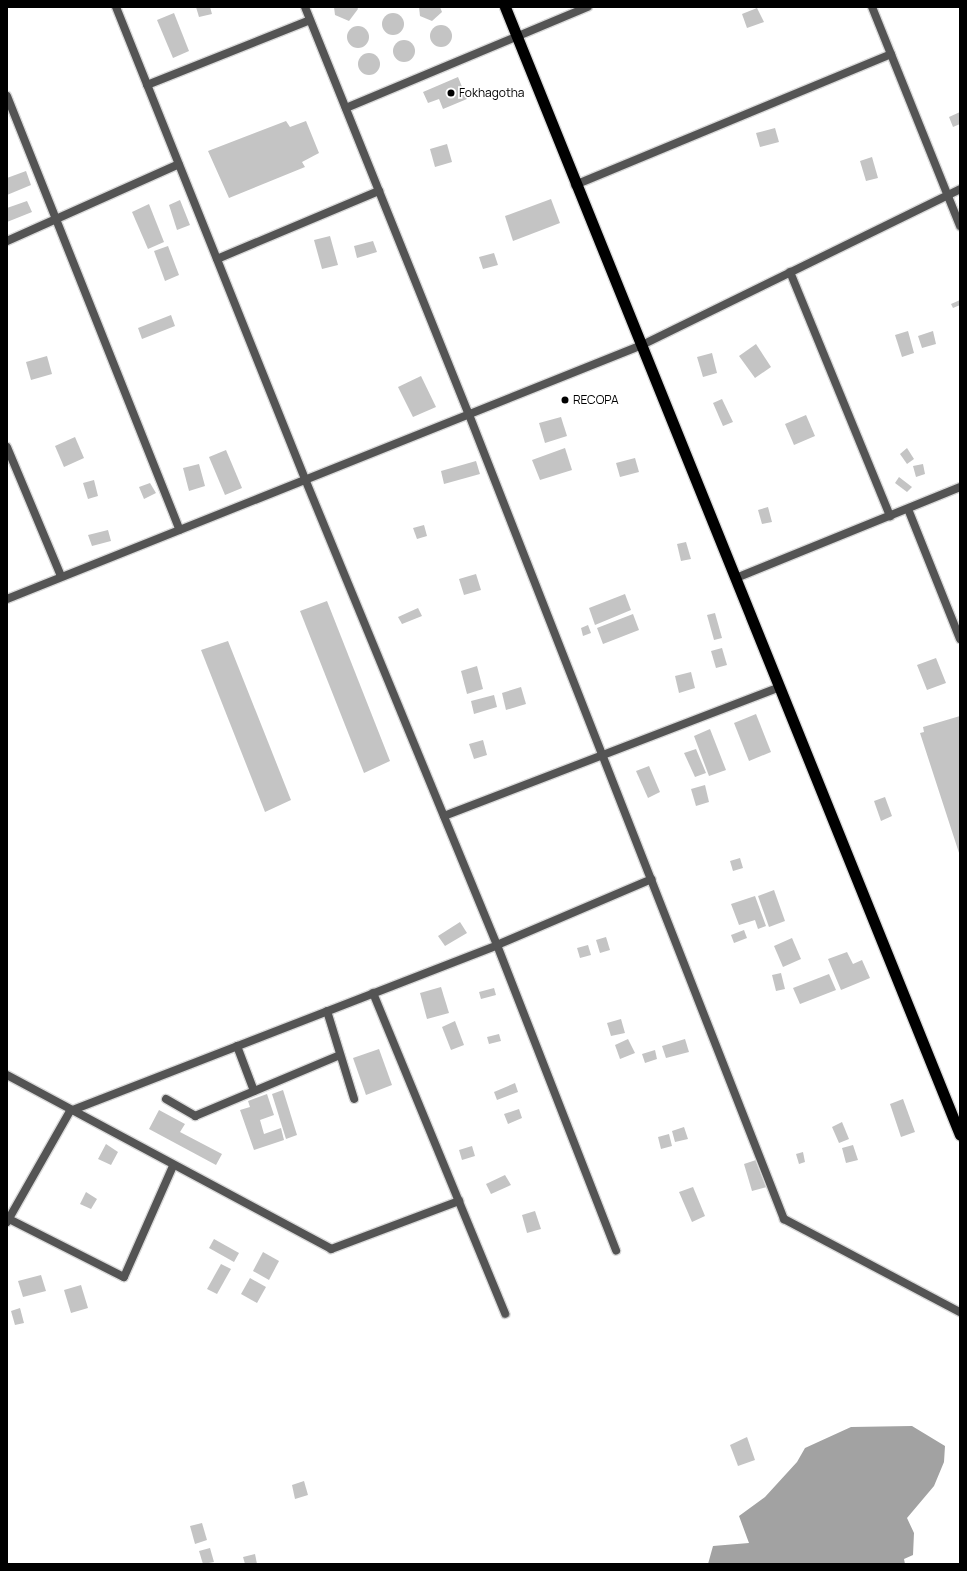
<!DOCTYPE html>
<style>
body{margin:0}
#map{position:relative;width:967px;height:1571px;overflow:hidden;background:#fff;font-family:Manrope,sans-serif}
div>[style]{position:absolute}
.water>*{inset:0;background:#a2a2a2}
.building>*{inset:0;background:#c4c4c4}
.round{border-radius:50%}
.roads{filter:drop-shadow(1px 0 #dbdbdb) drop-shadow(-1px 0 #dbdbdb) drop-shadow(0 1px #dbdbdb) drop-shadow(0 -1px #dbdbdb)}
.minor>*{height:8px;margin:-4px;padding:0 4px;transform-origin:4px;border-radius:4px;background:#545454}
.trunk>*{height:11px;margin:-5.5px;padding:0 5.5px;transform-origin:5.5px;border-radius:5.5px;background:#000}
.dots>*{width:11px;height:11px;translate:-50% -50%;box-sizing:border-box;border:2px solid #fff;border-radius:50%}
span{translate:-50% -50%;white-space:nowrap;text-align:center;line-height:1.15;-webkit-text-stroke:3.5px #fff;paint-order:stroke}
.poi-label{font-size:12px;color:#000}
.left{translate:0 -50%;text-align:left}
.frame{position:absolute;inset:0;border:8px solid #000;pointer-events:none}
</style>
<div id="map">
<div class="water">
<i style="clip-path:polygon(912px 1426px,945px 1446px,944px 1462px,934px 1486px,907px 1518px,914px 1533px,913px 1555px,904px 1559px,905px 1564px,708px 1564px,713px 1546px,749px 1543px,739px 1516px,765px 1497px,797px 1462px,805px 1448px,851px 1427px)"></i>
</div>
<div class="building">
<i style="clip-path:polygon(196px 7px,210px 7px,212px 14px,199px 17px)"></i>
<i style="clip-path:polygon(334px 7px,357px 7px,358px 9px,349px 21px,335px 15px)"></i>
<i style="clip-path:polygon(419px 7px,440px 7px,442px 12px,432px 21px,420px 16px)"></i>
<i style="clip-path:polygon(757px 8px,764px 22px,747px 28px,742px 14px)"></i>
<i style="clip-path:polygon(174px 13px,189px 51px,173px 58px,157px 20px)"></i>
<i class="round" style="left:382px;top:13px;width:22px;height:22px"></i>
<i class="round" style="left:430px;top:25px;width:22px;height:22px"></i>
<i class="round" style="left:347px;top:26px;width:22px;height:22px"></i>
<i class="round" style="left:393px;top:40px;width:22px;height:22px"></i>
<i class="round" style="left:358px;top:53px;width:22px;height:22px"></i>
<i style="clip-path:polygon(458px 77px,467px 99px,443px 109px,439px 99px,428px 103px,423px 92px)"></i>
<i style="clip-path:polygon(960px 112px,960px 124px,953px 127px,949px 117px)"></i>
<i style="clip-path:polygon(286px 121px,290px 127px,306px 121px,319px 153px,302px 162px,305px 167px,229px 198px,208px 151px)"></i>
<i style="clip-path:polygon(775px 128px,779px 142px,760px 147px,756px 133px)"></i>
<i style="clip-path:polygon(447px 144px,452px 162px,435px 167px,430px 149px)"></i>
<i style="clip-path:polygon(872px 157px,878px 178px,866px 181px,860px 161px)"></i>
<i style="clip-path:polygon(26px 171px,31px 185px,7px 195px,7px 178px)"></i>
<i style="clip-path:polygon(551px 199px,560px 223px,513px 241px,505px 216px)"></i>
<i style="clip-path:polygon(180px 200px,190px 225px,177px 230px,169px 205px)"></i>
<i style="clip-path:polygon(27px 201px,32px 212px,7px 222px,7px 208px)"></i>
<i style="clip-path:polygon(149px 204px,164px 242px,148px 249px,132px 212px)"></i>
<i style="clip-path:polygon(330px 236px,338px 265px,322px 269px,314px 240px)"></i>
<i style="clip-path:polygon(373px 241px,377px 252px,357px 258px,354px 246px)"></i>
<i style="clip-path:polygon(168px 246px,179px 275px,165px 281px,154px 251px)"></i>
<i style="clip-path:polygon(494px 253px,498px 265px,483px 269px,479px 257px)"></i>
<i style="clip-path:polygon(960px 300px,960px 305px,953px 308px,951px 304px)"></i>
<i style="clip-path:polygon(171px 315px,175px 326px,142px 339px,138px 328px)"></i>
<i style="clip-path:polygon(908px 331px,914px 353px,902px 357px,895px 335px)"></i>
<i style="clip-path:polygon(933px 331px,936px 344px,922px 348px,918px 336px)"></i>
<i style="clip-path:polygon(756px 344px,771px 367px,755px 378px,739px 356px)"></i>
<i style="clip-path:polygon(712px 353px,717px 373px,703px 377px,697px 357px)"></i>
<i style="clip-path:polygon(47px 356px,52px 374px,31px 380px,26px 362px)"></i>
<i style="clip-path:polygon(421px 376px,436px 407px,413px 417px,398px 387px)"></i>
<i style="clip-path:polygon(722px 399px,733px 422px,723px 426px,713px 403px)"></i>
<i style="clip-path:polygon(806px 415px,815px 436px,794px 445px,785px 424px)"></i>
<i style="clip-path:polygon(561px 417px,567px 436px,545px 443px,539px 423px)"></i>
<i style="clip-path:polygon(75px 437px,84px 458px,64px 467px,55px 446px)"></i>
<i style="clip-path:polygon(565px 448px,572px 470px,540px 480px,532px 460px)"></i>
<i style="clip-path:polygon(907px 448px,914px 459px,907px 464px,900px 454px)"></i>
<i style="clip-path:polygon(226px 450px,242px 488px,225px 495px,209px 457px)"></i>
<i style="clip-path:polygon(635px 458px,639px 472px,620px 477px,616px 463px)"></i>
<i style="clip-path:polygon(476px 461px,480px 474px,444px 484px,441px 471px)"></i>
<i style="clip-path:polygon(199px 464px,205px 486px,189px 491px,183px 468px)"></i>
<i style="clip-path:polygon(923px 464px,925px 474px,916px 477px,913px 466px)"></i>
<i style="clip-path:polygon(899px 477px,912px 487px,907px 492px,895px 483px)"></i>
<i style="clip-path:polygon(94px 480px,98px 496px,88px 499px,83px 483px)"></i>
<i style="clip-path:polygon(150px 483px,156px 493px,144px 499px,139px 487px)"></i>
<i style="clip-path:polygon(768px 507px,772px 522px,762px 524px,758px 510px)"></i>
<i style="clip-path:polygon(424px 525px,427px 536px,417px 539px,413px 528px)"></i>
<i style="clip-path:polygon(108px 530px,111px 541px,92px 546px,88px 535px)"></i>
<i style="clip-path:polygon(686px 542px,691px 559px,681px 561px,677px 544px)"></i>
<i style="clip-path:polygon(476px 574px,481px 590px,464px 595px,459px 579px)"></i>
<i style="clip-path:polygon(625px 594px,631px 610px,595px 625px,589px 608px)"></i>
<i style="clip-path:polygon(327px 601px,390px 761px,364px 773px,300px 611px)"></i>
<i style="clip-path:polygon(418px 608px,422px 616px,402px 624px,398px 617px)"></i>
<i style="clip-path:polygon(715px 613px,722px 638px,714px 640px,707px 615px)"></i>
<i style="clip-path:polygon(633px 614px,639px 630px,603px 644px,597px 628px)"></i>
<i style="clip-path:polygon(588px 625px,591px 633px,583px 636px,581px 628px)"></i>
<i style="clip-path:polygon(228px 641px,291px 800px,265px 812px,201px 650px)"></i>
<i style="clip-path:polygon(722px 648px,727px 665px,716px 668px,711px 651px)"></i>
<i style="clip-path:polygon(936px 658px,946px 683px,927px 690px,917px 665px)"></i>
<i style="clip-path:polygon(477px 666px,483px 689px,467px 694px,461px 671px)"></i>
<i style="clip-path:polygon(691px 672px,695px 688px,679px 693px,675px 676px)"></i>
<i style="clip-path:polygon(521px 687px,526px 704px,506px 710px,502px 693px)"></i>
<i style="clip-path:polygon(494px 695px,497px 707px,474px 714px,471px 701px)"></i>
<i style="clip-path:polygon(756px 714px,771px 752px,749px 761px,734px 723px)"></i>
<i style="clip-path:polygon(960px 716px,960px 856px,920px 733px,924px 732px,923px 727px)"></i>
<i style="clip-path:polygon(710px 729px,726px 770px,709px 776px,694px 736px)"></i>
<i style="clip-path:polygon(483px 740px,487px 755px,474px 759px,469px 744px)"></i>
<i style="clip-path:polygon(696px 749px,706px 773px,695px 777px,684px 753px)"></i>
<i style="clip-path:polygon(649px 766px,660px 792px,648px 798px,636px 771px)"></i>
<i style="clip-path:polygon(705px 785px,709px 802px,696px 806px,691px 789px)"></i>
<i style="clip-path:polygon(885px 797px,892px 816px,881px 821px,874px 801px)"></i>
<i style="clip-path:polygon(740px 858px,743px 868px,733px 871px,730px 861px)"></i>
<i style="clip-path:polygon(774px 890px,785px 921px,769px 927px,758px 896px)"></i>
<i style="clip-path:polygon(755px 896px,766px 926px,758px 929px,755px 920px,739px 925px,731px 904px)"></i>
<i style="clip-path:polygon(460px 922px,467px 933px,445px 946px,438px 936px)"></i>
<i style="clip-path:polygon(744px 930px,747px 938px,734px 943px,731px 935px)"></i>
<i style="clip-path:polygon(606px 937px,610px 950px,600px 953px,596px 940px)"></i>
<i style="clip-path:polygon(792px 938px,801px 959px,783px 967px,774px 946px)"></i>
<i style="clip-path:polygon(588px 945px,591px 955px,580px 958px,577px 948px)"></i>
<i style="clip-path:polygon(847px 952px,853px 964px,862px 960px,870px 978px,841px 990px,828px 959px)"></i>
<i style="clip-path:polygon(781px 973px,785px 989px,776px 991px,772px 975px)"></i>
<i style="clip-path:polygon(829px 974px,836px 990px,800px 1004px,793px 988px)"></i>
<i style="clip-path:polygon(441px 987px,449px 1013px,427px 1019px,420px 993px)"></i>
<i style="clip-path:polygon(494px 988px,496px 995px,481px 999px,479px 992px)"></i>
<i style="clip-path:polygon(621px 1019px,625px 1033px,611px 1036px,607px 1023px)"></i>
<i style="clip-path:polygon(455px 1021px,464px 1045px,451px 1050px,442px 1027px)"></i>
<i style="clip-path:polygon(499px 1034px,501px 1041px,489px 1044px,487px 1037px)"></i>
<i style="clip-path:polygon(628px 1039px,635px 1053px,620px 1059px,615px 1045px)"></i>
<i style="clip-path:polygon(685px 1039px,689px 1052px,666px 1058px,662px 1046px)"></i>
<i style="clip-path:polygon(379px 1049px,392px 1085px,366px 1095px,353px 1058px)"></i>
<i style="clip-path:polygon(655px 1050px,657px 1059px,645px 1063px,642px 1054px)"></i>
<i style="clip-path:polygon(515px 1083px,518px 1092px,497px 1100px,494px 1092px)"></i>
<i style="clip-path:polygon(283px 1090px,297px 1135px,286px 1139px,272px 1094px)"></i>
<i style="clip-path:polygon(267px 1094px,274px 1115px,260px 1120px,264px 1134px,281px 1128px,284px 1140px,254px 1150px,240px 1110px,250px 1107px,248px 1101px)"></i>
<i style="clip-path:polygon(903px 1099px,915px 1132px,901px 1137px,890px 1104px)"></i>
<i style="clip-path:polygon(519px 1109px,522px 1118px,508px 1124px,504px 1114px)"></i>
<i style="clip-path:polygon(159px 1110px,185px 1124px,180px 1132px,222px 1154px,216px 1165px,149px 1129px)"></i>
<i style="clip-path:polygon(842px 1122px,849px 1139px,839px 1143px,832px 1127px)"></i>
<i style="clip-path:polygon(684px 1127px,688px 1139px,675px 1142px,672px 1131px)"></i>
<i style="clip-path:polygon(669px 1134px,672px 1146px,661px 1149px,658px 1137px)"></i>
<i style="clip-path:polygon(106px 1144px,118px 1152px,111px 1165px,98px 1159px)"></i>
<i style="clip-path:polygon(853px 1145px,858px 1160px,846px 1163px,842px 1148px)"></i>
<i style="clip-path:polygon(472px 1146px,475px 1156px,462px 1160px,459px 1150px)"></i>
<i style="clip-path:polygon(803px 1152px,805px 1162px,799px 1164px,796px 1154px)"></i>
<i style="clip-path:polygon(759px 1159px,767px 1187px,752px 1191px,744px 1164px)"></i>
<i style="clip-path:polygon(505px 1175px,511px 1185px,491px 1194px,486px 1184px)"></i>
<i style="clip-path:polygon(693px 1187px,705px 1216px,692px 1222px,679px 1192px)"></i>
<i style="clip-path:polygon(86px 1192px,97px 1199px,91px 1209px,80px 1204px)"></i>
<i style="clip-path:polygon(535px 1211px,541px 1229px,527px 1233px,522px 1215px)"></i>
<i style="clip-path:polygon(214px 1239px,239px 1253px,234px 1262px,209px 1248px)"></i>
<i style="clip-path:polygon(263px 1252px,279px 1261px,269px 1280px,253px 1271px)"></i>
<i style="clip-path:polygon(221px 1264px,231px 1269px,217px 1294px,207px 1289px)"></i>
<i style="clip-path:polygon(41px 1275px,46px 1291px,23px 1297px,18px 1281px)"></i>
<i style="clip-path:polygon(250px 1278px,266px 1287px,257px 1303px,241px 1294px)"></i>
<i style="clip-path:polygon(81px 1285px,88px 1308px,71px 1313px,64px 1290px)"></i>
<i style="clip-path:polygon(20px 1308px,24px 1323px,15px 1325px,11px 1311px)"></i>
<i style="clip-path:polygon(747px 1437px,755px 1460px,738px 1466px,730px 1445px)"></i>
<i style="clip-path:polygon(304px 1481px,308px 1495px,295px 1499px,292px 1485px)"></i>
<i style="clip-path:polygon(202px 1523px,207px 1540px,195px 1544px,190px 1526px)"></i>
<i style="clip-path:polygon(210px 1548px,214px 1562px,203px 1564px,199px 1551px)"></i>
<i style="clip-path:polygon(255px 1554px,257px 1564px,245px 1564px,243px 1557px)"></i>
</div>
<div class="roads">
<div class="minor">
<i style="left:116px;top:7px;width:508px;rotate:68.18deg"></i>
<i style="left:305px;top:479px;width:504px;rotate:67.61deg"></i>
<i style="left:497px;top:945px;width:328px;rotate:68.7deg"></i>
<i style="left:305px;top:7px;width:437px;rotate:68.1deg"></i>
<i style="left:468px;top:412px;width:867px;rotate:68.62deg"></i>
<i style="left:784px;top:1219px;width:199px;rotate:27.9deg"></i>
<i style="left:872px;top:7px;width:236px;rotate:68.1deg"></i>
<i style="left:147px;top:85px;width:175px;rotate:-21.7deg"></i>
<i style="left:7px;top:96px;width:467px;rotate:68.3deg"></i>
<i style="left:346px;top:108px;width:262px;rotate:-22.7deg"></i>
<i style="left:575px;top:185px;width:342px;rotate:-22.5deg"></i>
<i style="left:7px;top:241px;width:188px;rotate:-24.1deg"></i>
<i style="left:217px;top:259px;width:176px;rotate:-22.8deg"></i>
<i style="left:790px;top:272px;width:264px;rotate:67.7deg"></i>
<i style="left:7px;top:447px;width:140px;rotate:67.3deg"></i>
<i style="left:908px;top:509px;width:140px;rotate:68.2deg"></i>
<i style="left:736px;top:578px;width:242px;rotate:-22.1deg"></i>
<i style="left:7px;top:599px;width:682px;rotate:-21.79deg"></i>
<i style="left:640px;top:346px;width:356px;rotate:-26.1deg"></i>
<i style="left:444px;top:816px;width:360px;rotate:-21deg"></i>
<i style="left:373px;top:993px;width:347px;rotate:67.6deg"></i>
<i style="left:327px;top:1011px;width:92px;rotate:72.9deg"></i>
<i style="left:237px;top:1046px;width:48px;rotate:69.3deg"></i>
<i style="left:7px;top:1075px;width:368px;rotate:28.2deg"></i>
<i style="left:331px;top:1249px;width:137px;rotate:-20.6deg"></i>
<i style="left:166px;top:1099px;width:34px;rotate:30deg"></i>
<i style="left:195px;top:1116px;width:157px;rotate:-22.8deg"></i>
<i style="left:7px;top:1218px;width:131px;rotate:26.8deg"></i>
<i style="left:124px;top:1277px;width:121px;rotate:-66.2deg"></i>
<i style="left:7px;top:1222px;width:128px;rotate:-60.4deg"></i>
<i style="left:70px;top:1111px;width:458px;rotate:-21.2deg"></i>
<i style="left:497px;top:945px;width:168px;rotate:-23.1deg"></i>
</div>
<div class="trunk">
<i style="left:505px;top:7px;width:1216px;rotate:68.03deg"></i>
</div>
</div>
<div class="dots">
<i style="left:451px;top:93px;background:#000"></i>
<i style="left:565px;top:400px;background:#000"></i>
</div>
<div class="poi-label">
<span class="left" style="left:459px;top:93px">Fokhagotha</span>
<span class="left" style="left:573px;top:400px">RECOPA</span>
</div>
<div class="frame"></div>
</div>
